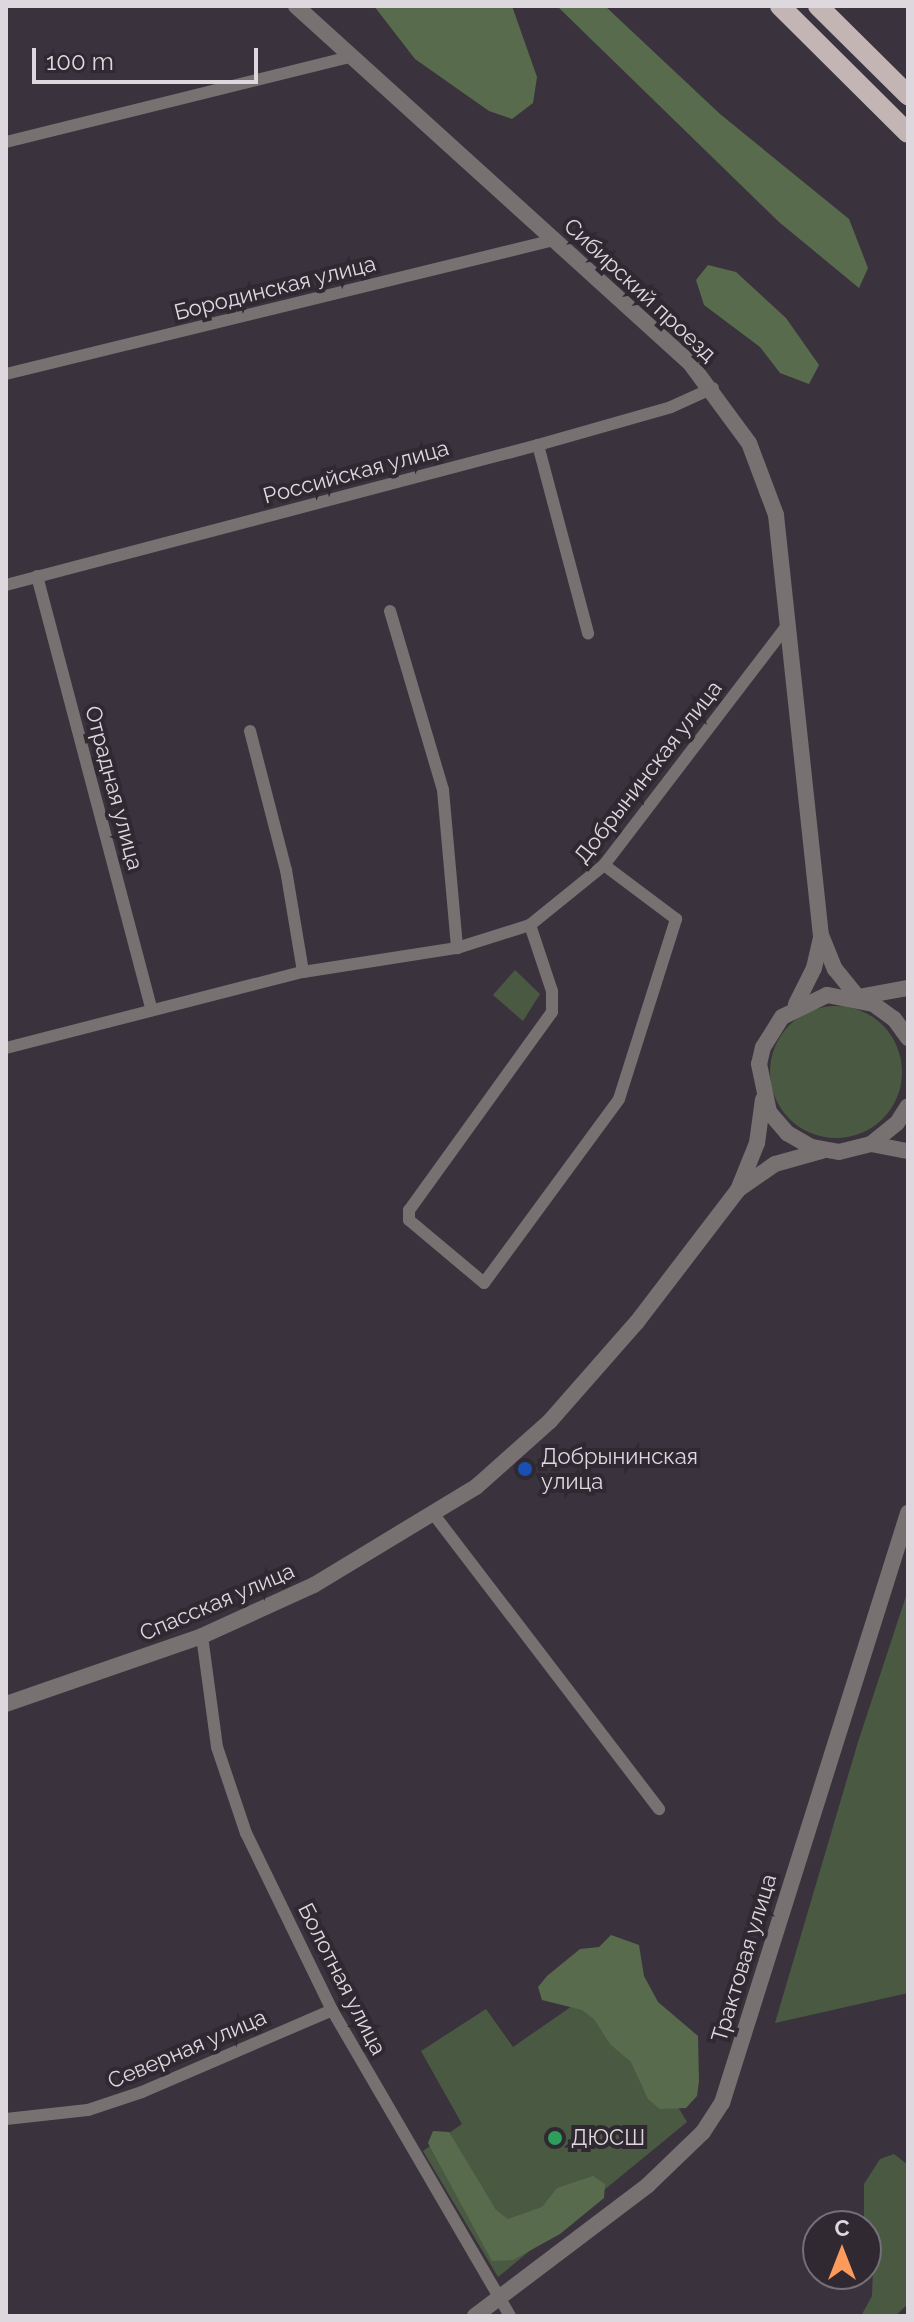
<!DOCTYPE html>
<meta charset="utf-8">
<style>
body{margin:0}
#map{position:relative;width:914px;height:2322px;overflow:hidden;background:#3a333d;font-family:Raleway,sans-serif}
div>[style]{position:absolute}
.green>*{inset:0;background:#4a5a42}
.round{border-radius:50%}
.forest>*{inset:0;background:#586c4d}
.minor>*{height:12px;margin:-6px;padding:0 6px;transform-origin:6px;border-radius:6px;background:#777171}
.tertiary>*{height:16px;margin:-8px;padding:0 8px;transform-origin:8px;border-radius:8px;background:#777171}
.trunk>*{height:20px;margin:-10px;padding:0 10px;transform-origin:10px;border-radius:10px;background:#c4b5b5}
.dots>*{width:22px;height:22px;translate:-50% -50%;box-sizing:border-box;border:4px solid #302932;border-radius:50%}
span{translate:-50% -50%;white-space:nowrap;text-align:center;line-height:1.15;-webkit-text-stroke:8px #302932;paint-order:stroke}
.street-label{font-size:22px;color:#ddd8de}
.poi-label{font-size:22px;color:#ddd8de}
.left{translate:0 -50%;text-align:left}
.frame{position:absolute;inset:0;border:8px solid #ddd8de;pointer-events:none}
.north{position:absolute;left:802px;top:2210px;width:80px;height:80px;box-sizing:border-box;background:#302932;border:2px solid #756f77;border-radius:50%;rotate:0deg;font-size:22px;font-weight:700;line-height:32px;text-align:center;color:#ddd8de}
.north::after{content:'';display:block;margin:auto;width:28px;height:36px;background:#ff9b5a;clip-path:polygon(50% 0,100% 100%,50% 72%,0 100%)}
.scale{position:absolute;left:32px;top:48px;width:226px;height:36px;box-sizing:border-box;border:4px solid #ddd8de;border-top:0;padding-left:10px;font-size:24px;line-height:28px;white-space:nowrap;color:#ddd8de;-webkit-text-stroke:6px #302932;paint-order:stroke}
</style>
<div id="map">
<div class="green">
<i style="clip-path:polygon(515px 970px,540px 994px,523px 1021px,493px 995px)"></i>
<i class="round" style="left:770px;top:1006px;width:132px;height:132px"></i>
<i style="clip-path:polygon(908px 1590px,908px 1993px,775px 2023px,858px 1742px)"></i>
<i style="clip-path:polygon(604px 1984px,687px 2122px,498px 2277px,423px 2151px,462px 2124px,421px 2051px,486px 2009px,513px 2047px)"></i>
<i style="clip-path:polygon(894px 2154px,908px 2165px,908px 2304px,895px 2316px,861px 2316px,872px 2296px,873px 2268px,864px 2226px,864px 2184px,880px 2159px)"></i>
</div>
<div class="forest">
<i style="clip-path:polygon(374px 6px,512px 6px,537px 77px,533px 103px,512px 119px,489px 111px,415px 59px)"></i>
<i style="clip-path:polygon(557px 6px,605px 6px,720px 114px,849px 219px,868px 268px,859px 288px,779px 222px)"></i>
<i style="clip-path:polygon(708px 265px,736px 272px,786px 318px,819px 365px,809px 384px,780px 373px,760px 347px,704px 305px,696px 280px)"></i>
<i style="clip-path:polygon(611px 1935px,639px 1945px,644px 1976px,658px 2002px,698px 2036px,699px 2081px,697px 2096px,686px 2108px,660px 2109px,648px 2099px,631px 2062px,610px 2044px,594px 2019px,582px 2010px,542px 2000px,538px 1987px,547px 1976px,580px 1949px,599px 1947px)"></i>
<i style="clip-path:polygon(433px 2131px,449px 2132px,496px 2210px,508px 2219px,542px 2207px,557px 2188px,593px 2176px,605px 2184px,604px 2198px,560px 2234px,513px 2260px,492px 2261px,428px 2143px)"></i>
</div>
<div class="minor">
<i style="left:6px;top:142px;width:353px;rotate:-13.9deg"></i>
<i style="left:6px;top:374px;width:564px;rotate:-13.74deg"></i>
<i style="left:538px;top:445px;width:195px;rotate:75.1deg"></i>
<i style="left:37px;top:576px;width:448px;rotate:75.2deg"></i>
<i style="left:6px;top:585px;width:550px;rotate:-14.74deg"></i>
<i style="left:538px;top:445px;width:138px;rotate:-15.9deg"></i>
<i style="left:671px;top:407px;width:46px;rotate:-24.3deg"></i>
<i style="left:390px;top:611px;width:187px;rotate:73.5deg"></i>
<i style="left:443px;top:790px;width:159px;rotate:84.9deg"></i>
<i style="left:250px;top:731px;width:144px;rotate:75.5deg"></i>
<i style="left:286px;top:870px;width:103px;rotate:80.5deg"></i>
<i style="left:530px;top:925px;width:70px;rotate:71.6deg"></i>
<i style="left:552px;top:991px;width:21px;rotate:90deg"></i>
<i style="left:552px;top:1012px;width:244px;rotate:125.8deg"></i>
<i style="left:409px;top:1210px;width:10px;rotate:90deg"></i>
<i style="left:409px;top:1220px;width:98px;rotate:40deg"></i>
<i style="left:484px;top:1283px;width:228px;rotate:-53.7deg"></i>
<i style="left:619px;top:1099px;width:189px;rotate:-72.4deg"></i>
<i style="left:676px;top:919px;width:90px;rotate:-143.1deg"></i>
<i style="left:6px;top:1048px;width:307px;rotate:-14.4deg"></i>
<i style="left:303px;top:972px;width:156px;rotate:-8.9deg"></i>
<i style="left:457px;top:948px;width:77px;rotate:-17.5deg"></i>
<i style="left:530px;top:925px;width:95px;rotate:-39deg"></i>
<i style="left:604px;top:865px;width:305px;rotate:-52.6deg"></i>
<i style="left:435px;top:1516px;width:369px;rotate:52.6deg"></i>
<i style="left:202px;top:1636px;width:112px;rotate:82.3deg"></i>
<i style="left:217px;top:1747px;width:91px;rotate:71.4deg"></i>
<i style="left:246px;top:1833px;width:197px;rotate:64.1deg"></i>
<i style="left:332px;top:2010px;width:354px;rotate:59.8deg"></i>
<i style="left:6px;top:2119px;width:82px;rotate:-6.3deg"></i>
<i style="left:88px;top:2110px;width:57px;rotate:-18.4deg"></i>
<i style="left:142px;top:2092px;width:207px;rotate:-23.3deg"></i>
</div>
<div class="tertiary">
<i style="left:296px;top:6px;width:532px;rotate:42.18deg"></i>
<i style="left:690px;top:363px;width:99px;rotate:53.6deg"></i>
<i style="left:749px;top:443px;width:77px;rotate:69.4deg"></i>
<i style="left:776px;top:515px;width:422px;rotate:83.9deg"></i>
<i style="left:821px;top:935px;width:37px;rotate:68deg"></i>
<i style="left:835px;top:969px;width:36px;rotate:51deg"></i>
<i style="left:858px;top:997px;width:51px;rotate:-10.2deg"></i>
<i style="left:796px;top:1004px;width:40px;rotate:-63.4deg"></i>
<i style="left:814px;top:968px;width:32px;rotate:-77deg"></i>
<i style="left:908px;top:1038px;width:24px;rotate:-126deg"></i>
<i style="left:894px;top:1019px;width:26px;rotate:-144deg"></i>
<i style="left:873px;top:1004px;width:47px;rotate:-168.9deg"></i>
<i style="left:827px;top:995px;width:50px;rotate:153.9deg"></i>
<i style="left:782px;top:1017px;width:36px;rotate:122deg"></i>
<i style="left:763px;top:1047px;width:17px;rotate:103deg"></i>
<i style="left:759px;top:1064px;width:49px;rotate:78.2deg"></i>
<i style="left:769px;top:1112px;width:28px;rotate:49deg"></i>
<i style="left:787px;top:1133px;width:28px;rotate:30deg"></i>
<i style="left:811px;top:1147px;width:28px;rotate:10deg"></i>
<i style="left:839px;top:1152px;width:33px;rotate:-14deg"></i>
<i style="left:871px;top:1144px;width:33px;rotate:-39deg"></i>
<i style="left:897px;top:1123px;width:20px;rotate:-57deg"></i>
<i style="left:871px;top:1144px;width:38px;rotate:11deg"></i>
<i style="left:739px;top:1189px;width:44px;rotate:-34.8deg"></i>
<i style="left:775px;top:1164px;width:49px;rotate:-15.5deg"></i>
<i style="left:6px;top:1704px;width:207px;rotate:-19.1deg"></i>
<i style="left:202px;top:1636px;width:123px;rotate:-24.5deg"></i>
<i style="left:314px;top:1585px;width:189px;rotate:-31.2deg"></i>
<i style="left:476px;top:1487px;width:99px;rotate:-41.7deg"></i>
<i style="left:550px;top:1421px;width:132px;rotate:-48.7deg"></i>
<i style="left:637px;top:1322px;width:166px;rotate:-52.6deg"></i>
<i style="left:738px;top:1190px;width:51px;rotate:-68deg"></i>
<i style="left:757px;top:1143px;width:44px;rotate:-82.2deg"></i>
<i style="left:475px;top:2316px;width:217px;rotate:-37.1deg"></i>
<i style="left:648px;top:2185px;width:76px;rotate:-43.9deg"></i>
<i style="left:703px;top:2132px;width:35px;rotate:-57deg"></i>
<i style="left:722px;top:2103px;width:619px;rotate:-72.5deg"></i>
</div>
<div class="trunk">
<i style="left:780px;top:6px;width:180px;rotate:44.8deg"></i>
<i style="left:818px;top:6px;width:127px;rotate:44.7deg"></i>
</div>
<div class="dots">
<i style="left:525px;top:1469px;background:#1a4fb4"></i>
<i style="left:555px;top:2138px;background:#2e9e5b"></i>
</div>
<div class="street-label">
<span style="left:275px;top:288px;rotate:-14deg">Бородинская улица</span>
<span style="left:640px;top:290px;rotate:43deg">Сибирский проезд</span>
<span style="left:356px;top:472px;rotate:-15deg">Российская улица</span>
<span style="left:648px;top:772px;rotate:-52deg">Добрынинская улица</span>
<span style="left:114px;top:788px;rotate:75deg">Отрадная улица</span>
<span style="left:217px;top:1602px;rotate:-23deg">Спасская улица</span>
<span style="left:744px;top:1958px;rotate:-73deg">Трактовая улица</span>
<span style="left:342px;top:1979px;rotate:63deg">Болотная улица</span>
<span style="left:187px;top:2049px;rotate:-23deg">Северная улица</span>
</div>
<div class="poi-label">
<span class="left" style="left:541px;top:1469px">Добрынинская<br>улица</span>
<span class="left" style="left:571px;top:2138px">ДЮСШ</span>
</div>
<div class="frame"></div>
<div class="north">С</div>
<div class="scale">100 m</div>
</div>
